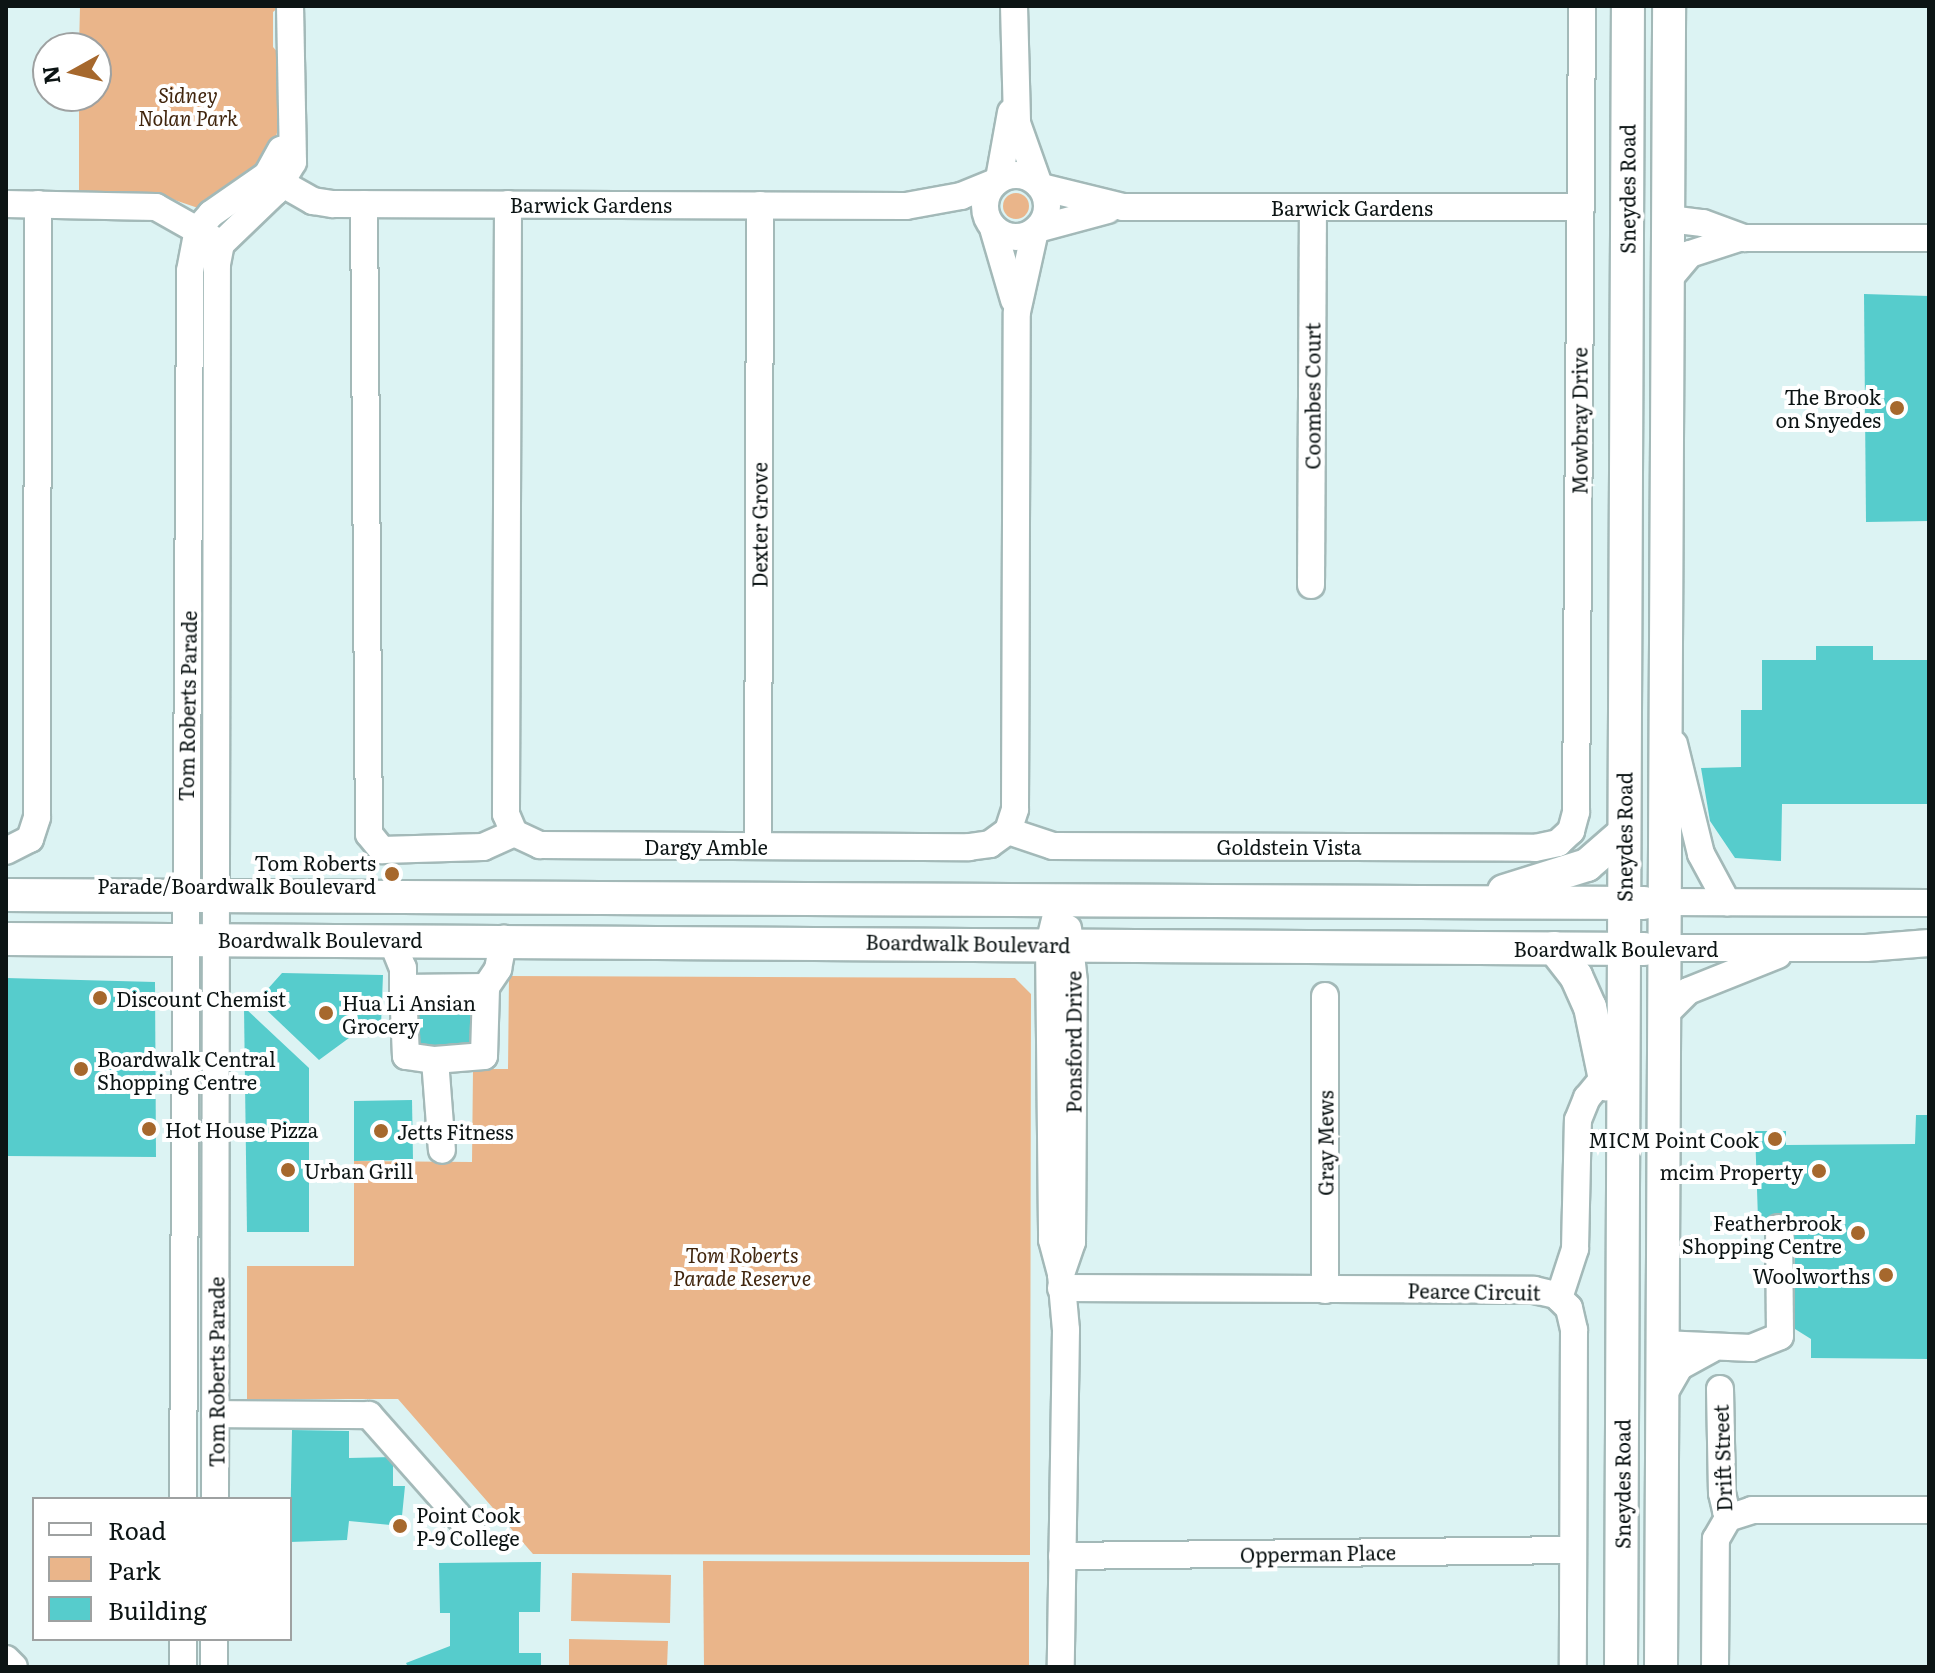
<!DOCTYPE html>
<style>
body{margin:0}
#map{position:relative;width:1935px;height:1673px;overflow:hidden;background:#dcf3f3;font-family:Literata,serif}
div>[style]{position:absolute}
.green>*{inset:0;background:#eab58a}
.round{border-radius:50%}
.building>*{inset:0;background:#56cccc}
.roads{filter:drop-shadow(2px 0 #a3b9b8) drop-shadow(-2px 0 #a3b9b8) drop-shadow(0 2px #a3b9b8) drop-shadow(0 -2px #a3b9b8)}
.minor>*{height:26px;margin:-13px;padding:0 13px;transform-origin:13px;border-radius:13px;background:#fff}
.minor>.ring{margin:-13px;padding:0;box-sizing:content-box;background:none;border:26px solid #fff;border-radius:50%}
.major>*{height:32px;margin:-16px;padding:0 16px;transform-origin:16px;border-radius:16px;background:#fff}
.dots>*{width:22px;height:22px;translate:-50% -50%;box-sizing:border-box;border:4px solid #fff;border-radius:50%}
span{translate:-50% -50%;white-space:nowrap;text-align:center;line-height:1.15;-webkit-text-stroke:8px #fff;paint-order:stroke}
.park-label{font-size:20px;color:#40250d;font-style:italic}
.street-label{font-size:20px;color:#0c1414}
.poi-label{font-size:20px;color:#0c1414}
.right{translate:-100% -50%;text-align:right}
.left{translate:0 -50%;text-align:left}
.frame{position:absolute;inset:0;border:8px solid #0c1414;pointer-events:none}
.legend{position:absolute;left:32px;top:1497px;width:260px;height:144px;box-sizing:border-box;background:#fff;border:2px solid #9ea1a1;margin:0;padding:10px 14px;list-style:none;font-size:24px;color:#0c1414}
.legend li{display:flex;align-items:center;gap:16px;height:40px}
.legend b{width:40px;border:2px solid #9ea1a1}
.north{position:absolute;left:32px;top:32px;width:80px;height:80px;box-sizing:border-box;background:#fff;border:2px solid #9ea1a1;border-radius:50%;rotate:262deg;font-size:22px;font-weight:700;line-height:32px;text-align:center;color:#0c1414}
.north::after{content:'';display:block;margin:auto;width:28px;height:36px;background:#a6682d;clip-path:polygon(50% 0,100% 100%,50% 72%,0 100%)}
</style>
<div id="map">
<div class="green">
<i style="clip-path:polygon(80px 6px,280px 6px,273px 12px,273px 47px,280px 55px,281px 111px,275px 143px,266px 161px,198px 208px,160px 195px,79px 195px,79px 96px,96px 96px,96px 48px,79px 48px)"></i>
<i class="round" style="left:1003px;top:193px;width:26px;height:26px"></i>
<i style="clip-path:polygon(509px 976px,1015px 978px,1031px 994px,1030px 1555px,533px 1554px,398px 1399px,247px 1399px,247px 1266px,354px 1266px,354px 1161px,472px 1162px,473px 1069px,508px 1069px)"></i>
<i style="clip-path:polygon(703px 1561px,1029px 1562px,1029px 1667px,704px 1667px)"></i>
<i style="clip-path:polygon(572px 1573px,671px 1575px,670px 1623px,571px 1621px)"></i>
<i style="clip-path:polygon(569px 1639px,668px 1641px,667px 1667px,569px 1667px)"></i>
</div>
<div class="building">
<i style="clip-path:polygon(1864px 294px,1929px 296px,1929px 521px,1866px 522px)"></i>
<i style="clip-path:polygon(1816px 646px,1873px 646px,1873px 660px,1929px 660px,1929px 804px,1782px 804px,1781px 861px,1735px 858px,1710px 821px,1701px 768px,1741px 767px,1741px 710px,1762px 710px,1762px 660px,1816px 660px)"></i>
<i style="clip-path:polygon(282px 973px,383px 975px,381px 1026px,375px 1037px,349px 1038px,319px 1060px,257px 1001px)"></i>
<i style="clip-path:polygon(6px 978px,155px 982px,156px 1157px,6px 1156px)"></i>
<i style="clip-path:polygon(418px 991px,474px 991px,474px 1049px,419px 1049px)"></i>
<i style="clip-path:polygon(244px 1007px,309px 1068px,309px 1232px,247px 1232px)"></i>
<i style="clip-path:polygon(412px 1100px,413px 1160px,354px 1161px,354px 1101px)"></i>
<i style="clip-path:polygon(1916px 1115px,1929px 1115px,1929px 1359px,1811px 1358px,1811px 1339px,1795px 1329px,1795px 1243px,1786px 1242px,1786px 1219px,1758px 1219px,1755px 1131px,1786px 1131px,1786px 1145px,1915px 1144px)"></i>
<i style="clip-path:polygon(292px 1430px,349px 1431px,349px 1458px,393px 1457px,393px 1486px,405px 1486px,401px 1526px,349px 1521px,347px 1540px,290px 1542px)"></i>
<i style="clip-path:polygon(541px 1562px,540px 1612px,519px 1612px,519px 1653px,541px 1653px,541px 1667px,408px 1667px,406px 1663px,450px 1646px,450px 1613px,440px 1613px,439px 1563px)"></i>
</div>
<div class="roads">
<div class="minor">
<i style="left:1014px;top:6px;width:117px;rotate:88.5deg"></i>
<i style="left:1017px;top:123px;width:66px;rotate:70.5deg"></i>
<i class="ring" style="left:985px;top:175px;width:36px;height:36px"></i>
<i style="left:267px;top:175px;width:53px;rotate:29.5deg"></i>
<i style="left:313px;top:201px;width:20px;rotate:9deg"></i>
<i style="left:333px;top:204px;width:573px;rotate:0.2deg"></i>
<i style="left:906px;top:206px;width:56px;rotate:-10.3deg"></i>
<i style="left:961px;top:196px;width:37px;rotate:-22deg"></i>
<i style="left:999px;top:179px;width:68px;rotate:-79.8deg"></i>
<i style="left:1041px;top:187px;width:84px;rotate:13.7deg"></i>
<i style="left:1123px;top:207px;width:458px"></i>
<i style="left:6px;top:204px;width:150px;rotate:1.1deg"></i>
<i style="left:156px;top:207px;width:63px;rotate:29.4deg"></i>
<i style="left:364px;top:204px;width:630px;rotate:89.55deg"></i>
<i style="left:369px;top:834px;width:21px;rotate:51deg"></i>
<i style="left:382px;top:850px;width:101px;rotate:-1.7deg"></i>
<i style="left:483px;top:847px;width:34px;rotate:-24deg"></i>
<i style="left:508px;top:204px;width:610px;rotate:90.19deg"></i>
<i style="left:506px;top:814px;width:21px;rotate:67deg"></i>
<i style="left:514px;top:833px;width:29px;rotate:25deg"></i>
<i style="left:540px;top:845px;width:429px;rotate:0.3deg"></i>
<i style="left:969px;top:847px;width:21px;rotate:-8deg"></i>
<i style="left:990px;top:844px;width:22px;rotate:-36deg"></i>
<i style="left:1008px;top:831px;width:23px;rotate:-72deg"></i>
<i style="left:1015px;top:809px;width:497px;rotate:-89.8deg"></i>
<i style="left:1017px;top:312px;width:83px;rotate:-77.5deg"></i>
<i style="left:1669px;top:219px;width:34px;rotate:7deg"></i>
<i style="left:1703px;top:223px;width:44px;rotate:20.1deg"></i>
<i style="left:993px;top:228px;width:75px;rotate:73.7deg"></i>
<i style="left:1037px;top:229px;width:73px;rotate:-15deg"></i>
<i style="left:1668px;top:280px;width:34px;rotate:-50deg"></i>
<i style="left:1690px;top:254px;width:52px;rotate:-18.1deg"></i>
<i style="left:1739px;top:238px;width:190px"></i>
<i style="left:1311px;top:585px;width:378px;rotate:-89.7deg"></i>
<i style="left:1674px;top:744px;width:113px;rotate:76.2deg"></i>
<i style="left:1701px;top:854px;width:55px;rotate:61.6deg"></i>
<i style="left:1008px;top:831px;width:47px;rotate:18.4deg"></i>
<i style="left:1053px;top:846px;width:482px;rotate:0.2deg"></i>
<i style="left:1535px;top:848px;width:24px;rotate:-12deg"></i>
<i style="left:1558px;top:843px;width:18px;rotate:-43deg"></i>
<i style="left:1571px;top:831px;width:20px;rotate:-75deg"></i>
<i style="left:1576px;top:812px;width:806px;rotate:-89.57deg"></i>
<i style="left:758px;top:846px;width:641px;rotate:-89.82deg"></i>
<i style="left:6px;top:851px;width:27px;rotate:-27deg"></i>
<i style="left:30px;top:839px;width:23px;rotate:-72deg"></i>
<i style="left:37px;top:817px;width:613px;rotate:-89.91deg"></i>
<i style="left:1060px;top:899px;width:46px;rotate:103.7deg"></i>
<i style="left:1049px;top:944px;width:296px;rotate:89.4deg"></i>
<i style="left:1052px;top:1240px;width:35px;rotate:75deg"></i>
<i style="left:1061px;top:1274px;width:56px;rotate:84.9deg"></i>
<i style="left:1066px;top:1330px;width:337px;rotate:90.9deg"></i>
<i style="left:1663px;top:902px;width:266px;rotate:0.2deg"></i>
<i style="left:391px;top:939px;width:31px;rotate:68deg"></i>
<i style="left:403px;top:968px;width:20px;rotate:90deg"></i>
<i style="left:403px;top:988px;width:68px;rotate:87.5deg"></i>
<i style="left:406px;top:1056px;width:29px;rotate:8deg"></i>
<i style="left:435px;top:1060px;width:49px;rotate:-4.7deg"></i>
<i style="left:484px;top:1056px;width:69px;rotate:-88.3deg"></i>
<i style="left:486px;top:987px;width:83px;rotate:179.3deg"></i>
<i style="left:1663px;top:948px;width:203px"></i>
<i style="left:1866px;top:948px;width:63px;rotate:-4.5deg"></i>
<i style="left:486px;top:987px;width:22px;rotate:-56deg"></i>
<i style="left:498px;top:969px;width:31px;rotate:-79deg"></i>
<i style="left:1663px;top:1016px;width:35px;rotate:-45deg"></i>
<i style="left:1688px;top:991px;width:97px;rotate:-21.8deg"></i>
<i style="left:435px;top:1060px;width:90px;rotate:85.6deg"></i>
<i style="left:1061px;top:1274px;width:34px;rotate:-71deg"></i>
<i style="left:1072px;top:1242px;width:260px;rotate:-89.6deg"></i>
<i style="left:1074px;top:982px;width:54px;rotate:-96.3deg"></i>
<i style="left:1061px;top:1288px;width:473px;rotate:0.2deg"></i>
<i style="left:1534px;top:1290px;width:23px;rotate:13deg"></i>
<i style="left:1556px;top:1295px;width:18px;rotate:45deg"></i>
<i style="left:1569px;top:1308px;width:23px;rotate:77deg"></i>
<i style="left:1574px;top:1330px;width:337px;rotate:90.2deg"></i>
<i style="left:1325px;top:1290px;width:294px;rotate:-90deg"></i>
<i style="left:1559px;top:1298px;width:52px;rotate:-71.9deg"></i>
<i style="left:1575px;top:1249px;width:129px;rotate:-88.7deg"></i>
<i style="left:1578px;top:1120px;width:24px;rotate:-68deg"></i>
<i style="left:1587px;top:1098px;width:44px;rotate:-50.5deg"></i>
<i style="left:1662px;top:1344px;width:89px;rotate:2.6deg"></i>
<i style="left:1751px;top:1348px;width:31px;rotate:-22deg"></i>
<i style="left:1780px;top:1336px;width:108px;rotate:-90.5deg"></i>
<i style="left:1720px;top:1389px;width:104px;rotate:88.9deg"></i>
<i style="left:1722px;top:1493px;width:26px;rotate:77deg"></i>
<i style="left:1662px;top:1397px;width:34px;rotate:-60deg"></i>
<i style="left:1679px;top:1367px;width:37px;rotate:-29deg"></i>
<i style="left:215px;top:1414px;width:154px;rotate:0.4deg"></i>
<i style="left:369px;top:1415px;width:152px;rotate:48.5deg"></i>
<i style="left:183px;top:1499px;width:1228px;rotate:-89.67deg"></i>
<i style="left:190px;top:271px;width:43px;rotate:-79.2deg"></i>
<i style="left:198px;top:229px;width:20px;rotate:-49deg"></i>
<i style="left:211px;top:214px;width:68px;rotate:-34.9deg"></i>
<i style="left:267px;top:175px;width:29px;rotate:-61deg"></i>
<i style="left:215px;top:1499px;width:1235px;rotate:-89.91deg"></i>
<i style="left:217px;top:264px;width:20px;rotate:-79deg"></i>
<i style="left:221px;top:244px;width:75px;rotate:-43.9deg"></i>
<i style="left:275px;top:192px;width:35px;rotate:-59deg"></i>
<i style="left:293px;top:162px;width:156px;rotate:-91.1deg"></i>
<i style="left:1062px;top:1556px;width:511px;rotate:-0.67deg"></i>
<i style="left:6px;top:1659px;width:11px;rotate:45deg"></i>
<i style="left:183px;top:1667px;width:28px;rotate:-90deg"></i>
<i style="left:214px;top:1667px;width:28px;rotate:-90deg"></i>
<i style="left:1715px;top:1667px;width:128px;rotate:-89.6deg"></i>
<i style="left:1716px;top:1539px;width:24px;rotate:-60deg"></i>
<i style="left:1728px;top:1518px;width:25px;rotate:-18deg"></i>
<i style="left:1752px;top:1510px;width:177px"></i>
</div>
<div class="major">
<i style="left:1504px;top:891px;width:87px;rotate:-17.4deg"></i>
<i style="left:1587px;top:865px;width:49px;rotate:-40.9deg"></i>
<i style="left:6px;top:895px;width:1638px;rotate:0.28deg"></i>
<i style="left:6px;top:939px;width:1638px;rotate:0.35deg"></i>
<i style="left:1554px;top:948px;width:36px;rotate:52deg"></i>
<i style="left:1576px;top:976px;width:34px;rotate:66deg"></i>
<i style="left:1590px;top:1007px;width:79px;rotate:78.3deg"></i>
<i style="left:1621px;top:1667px;width:1661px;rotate:-89.76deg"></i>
<i style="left:1661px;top:1667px;width:1661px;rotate:-89.72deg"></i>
</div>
</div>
<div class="dots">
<i style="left:1897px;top:408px;background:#a6682d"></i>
<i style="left:392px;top:874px;background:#a6682d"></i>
<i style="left:100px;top:998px;background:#a6682d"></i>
<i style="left:326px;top:1013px;background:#a6682d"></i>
<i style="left:81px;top:1069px;background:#a6682d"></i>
<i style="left:149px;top:1129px;background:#a6682d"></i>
<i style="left:381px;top:1131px;background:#a6682d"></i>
<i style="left:1775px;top:1139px;background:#a6682d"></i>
<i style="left:288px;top:1170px;background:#a6682d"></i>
<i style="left:1819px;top:1171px;background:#a6682d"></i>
<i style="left:1858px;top:1233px;background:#a6682d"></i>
<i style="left:1886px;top:1275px;background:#a6682d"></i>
<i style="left:400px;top:1526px;background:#a6682d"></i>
</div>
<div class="park-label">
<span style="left:188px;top:106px">Sidney<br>Nolan Park</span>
<span style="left:742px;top:1266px">Tom Roberts<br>Parade Reserve</span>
</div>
<div class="street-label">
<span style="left:1627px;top:189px;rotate:-90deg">Sneydes Road</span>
<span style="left:591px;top:204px">Barwick Gardens</span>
<span style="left:1352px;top:207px">Barwick Gardens</span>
<span style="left:1312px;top:396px;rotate:-90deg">Coombes Court</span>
<span style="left:1579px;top:421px;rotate:-90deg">Mowbray Drive</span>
<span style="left:759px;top:525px;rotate:-90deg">Dexter Grove</span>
<span style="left:187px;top:706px;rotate:-89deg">Tom Roberts Parade</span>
<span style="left:1624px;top:837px;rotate:-90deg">Sneydes Road</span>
<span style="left:706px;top:846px">Dargy Amble</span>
<span style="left:1289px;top:846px">Goldstein Vista</span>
<span style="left:320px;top:939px">Boardwalk Boulevard</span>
<span style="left:968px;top:943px;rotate:1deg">Boardwalk Boulevard</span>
<span style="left:1616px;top:948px">Boardwalk Boulevard</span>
<span style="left:1073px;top:1042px;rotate:-90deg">Ponsford Drive</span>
<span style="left:1325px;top:1143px;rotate:-90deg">Gray Mews</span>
<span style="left:1474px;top:1291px;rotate:1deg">Pearce Circuit</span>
<span style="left:216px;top:1372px;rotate:-90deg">Tom Roberts Parade</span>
<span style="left:1722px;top:1458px;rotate:-92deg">Drift Street</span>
<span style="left:1622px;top:1484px;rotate:-90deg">Sneydes Road</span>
<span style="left:1318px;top:1553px;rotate:-1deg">Opperman Place</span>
</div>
<div class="poi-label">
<span class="right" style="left:1881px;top:408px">The Brook<br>on Snyedes</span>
<span class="right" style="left:376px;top:874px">Tom Roberts<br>Parade/Boardwalk Boulevard</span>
<span class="left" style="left:116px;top:998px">Discount Chemist</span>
<span class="left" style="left:342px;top:1014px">Hua Li Ansian<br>Grocery</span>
<span class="left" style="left:97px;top:1070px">Boardwalk Central<br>Shopping Centre</span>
<span class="left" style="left:165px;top:1129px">Hot House Pizza</span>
<span class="left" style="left:397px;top:1131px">Jetts Fitness</span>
<span class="right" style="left:1759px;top:1139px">MICM Point Cook</span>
<span class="left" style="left:304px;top:1170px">Urban Grill</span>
<span class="right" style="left:1803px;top:1171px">mcim Property</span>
<span class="right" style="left:1842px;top:1234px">Featherbrook<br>Shopping Centre</span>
<span class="right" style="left:1870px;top:1275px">Woolworths</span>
<span class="left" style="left:416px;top:1526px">Point Cook<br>P-9 College</span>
</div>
<div class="frame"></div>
<ul class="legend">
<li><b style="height:10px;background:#fff"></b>Road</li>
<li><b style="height:22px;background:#eab58a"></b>Park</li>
<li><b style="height:22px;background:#56cccc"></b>Building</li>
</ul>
<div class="north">N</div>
</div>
